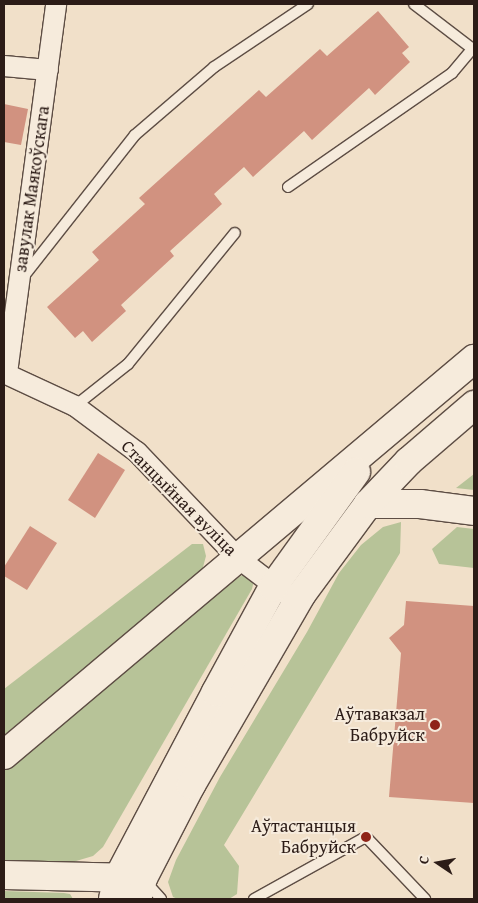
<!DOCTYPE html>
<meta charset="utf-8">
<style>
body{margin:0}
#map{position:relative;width:478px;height:903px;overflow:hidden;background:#f1e0c9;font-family:"Gentium Book Plus",serif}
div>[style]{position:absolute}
.green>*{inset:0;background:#b7c398}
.building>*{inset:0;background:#d19280}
.roads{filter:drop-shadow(1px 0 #5d4d44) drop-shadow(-1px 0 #5d4d44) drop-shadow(0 1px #5d4d44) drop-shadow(0 -1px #5d4d44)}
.lane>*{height:10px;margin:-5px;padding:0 5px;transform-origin:5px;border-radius:5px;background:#f6ebdc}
.street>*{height:20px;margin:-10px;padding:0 10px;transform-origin:10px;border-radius:10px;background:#f6ebdc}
.secondary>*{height:28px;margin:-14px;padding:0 14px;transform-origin:14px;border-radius:14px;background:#f6ebdc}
.dots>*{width:14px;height:14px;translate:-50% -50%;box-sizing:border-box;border:2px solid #f6ebdc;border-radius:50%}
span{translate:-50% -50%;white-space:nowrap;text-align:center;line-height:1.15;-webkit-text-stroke:4px #f6ebdc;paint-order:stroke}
.street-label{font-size:18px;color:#2c1c17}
.poi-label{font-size:18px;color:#2c1c17}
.right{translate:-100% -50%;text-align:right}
.frame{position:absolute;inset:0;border:5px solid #2c1c17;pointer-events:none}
.north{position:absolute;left:413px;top:838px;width:50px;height:50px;-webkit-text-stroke:4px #f6ebdc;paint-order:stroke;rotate:282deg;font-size:14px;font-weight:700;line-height:20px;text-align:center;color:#2c1c17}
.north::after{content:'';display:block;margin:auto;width:18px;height:22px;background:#2c1c17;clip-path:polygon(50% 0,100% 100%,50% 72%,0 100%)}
</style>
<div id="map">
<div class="green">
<i style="clip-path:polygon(474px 474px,474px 490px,456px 488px)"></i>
<i style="clip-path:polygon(401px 522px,400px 553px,224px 845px,239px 866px,237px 894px,229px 899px,178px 899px,173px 897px,168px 882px,176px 860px,220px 777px,307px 632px,339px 573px,361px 545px,383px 527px)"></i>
<i style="clip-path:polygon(457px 527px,474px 529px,474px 568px,439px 564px,432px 549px)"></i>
<i style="clip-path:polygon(192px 544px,203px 544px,206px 556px,202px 571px,4px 735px,4px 689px)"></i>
<i style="clip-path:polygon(244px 574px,254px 580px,252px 589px,103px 847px,93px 856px,66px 864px,4px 862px,4px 769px,212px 595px)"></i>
<i style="clip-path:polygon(4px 891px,64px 893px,70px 894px,73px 899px,4px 899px)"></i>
</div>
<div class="building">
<i style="clip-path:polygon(378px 11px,409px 47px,402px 53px,410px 62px,375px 95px,369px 88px,312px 140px,304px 131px,253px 177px,244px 167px,214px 194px,222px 204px,170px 251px,174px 256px,121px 305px,126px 311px,92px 342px,83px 331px,75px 338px,47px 307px,99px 260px,92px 252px,145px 204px,139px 198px,259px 90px,266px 97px,320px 49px,327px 56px)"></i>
<i style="clip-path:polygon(4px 104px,28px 109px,21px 145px,4px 142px)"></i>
<i style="clip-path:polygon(98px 453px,125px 470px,95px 518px,68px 500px)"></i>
<i style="clip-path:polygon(30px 526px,57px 543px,27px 590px,4px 576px,4px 567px)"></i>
<i style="clip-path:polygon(406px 601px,474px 606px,474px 803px,389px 797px,401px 653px,389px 638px,404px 625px)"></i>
</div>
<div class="roads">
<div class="lane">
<i style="left:414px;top:4px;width:76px;rotate:37.5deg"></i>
<i style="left:288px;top:187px;width:200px;rotate:-34.8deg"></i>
<i style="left:452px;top:73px;width:33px;rotate:-50deg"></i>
<i style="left:24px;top:276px;width:179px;rotate:-51.8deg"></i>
<i style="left:135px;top:135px;width:104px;rotate:-40.7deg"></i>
<i style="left:214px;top:67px;width:113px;rotate:-33.8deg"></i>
<i style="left:75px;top:406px;width:68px;rotate:-38.4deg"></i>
<i style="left:128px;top:364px;width:169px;rotate:-50.8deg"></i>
<i style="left:145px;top:881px;width:24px;rotate:48deg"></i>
<i style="left:254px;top:899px;width:128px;rotate:-29deg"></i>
<i style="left:366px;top:837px;width:86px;rotate:46.4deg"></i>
</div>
<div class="street">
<i style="left:4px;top:66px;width:44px;rotate:5.2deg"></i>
<i style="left:4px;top:373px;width:78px;rotate:24.9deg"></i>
<i style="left:75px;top:406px;width:77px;rotate:36.6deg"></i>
<i style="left:137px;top:452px;width:146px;rotate:46.4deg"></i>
<i style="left:238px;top:558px;width:58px;rotate:37.3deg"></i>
<i style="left:7px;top:373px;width:372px;rotate:-82.4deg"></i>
</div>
<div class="secondary">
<i style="left:368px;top:504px;width:52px"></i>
<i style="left:420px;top:504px;width:54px;rotate:7.4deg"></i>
<i style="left:4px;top:755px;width:615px;rotate:-40.12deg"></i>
<i style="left:4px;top:875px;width:132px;rotate:1.3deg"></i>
<i style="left:113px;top:899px;width:22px;rotate:-77deg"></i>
<i style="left:118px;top:878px;width:210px;rotate:-62.2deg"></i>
<i style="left:216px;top:692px;width:119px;rotate:-61.5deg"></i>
<i style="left:273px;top:587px;width:142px;rotate:-54.2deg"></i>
<i style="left:137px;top:899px;width:22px;rotate:-74deg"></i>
<i style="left:143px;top:878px;width:105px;rotate:-62.7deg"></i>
<i style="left:191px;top:785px;width:220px;rotate:-59.9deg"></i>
<i style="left:301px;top:595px;width:113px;rotate:-53.6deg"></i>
<i style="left:368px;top:504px;width:59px;rotate:-46.4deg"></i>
<i style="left:409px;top:461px;width:86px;rotate:-40.7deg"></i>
</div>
</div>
<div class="dots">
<i style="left:435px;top:725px;background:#8f2418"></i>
<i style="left:366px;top:837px;background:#8f2418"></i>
</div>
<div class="street-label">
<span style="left:32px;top:189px;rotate:-82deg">завулак Маякоўскага</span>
<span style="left:179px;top:498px;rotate:45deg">Станцыйная вуліца</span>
</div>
<div class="poi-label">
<span class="right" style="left:425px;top:725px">Аўтавакзал<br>Бабруйск</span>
<span class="right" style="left:356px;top:837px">Аўтастанцыя<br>Бабруйск</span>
</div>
<div class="frame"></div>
<div class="north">С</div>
</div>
